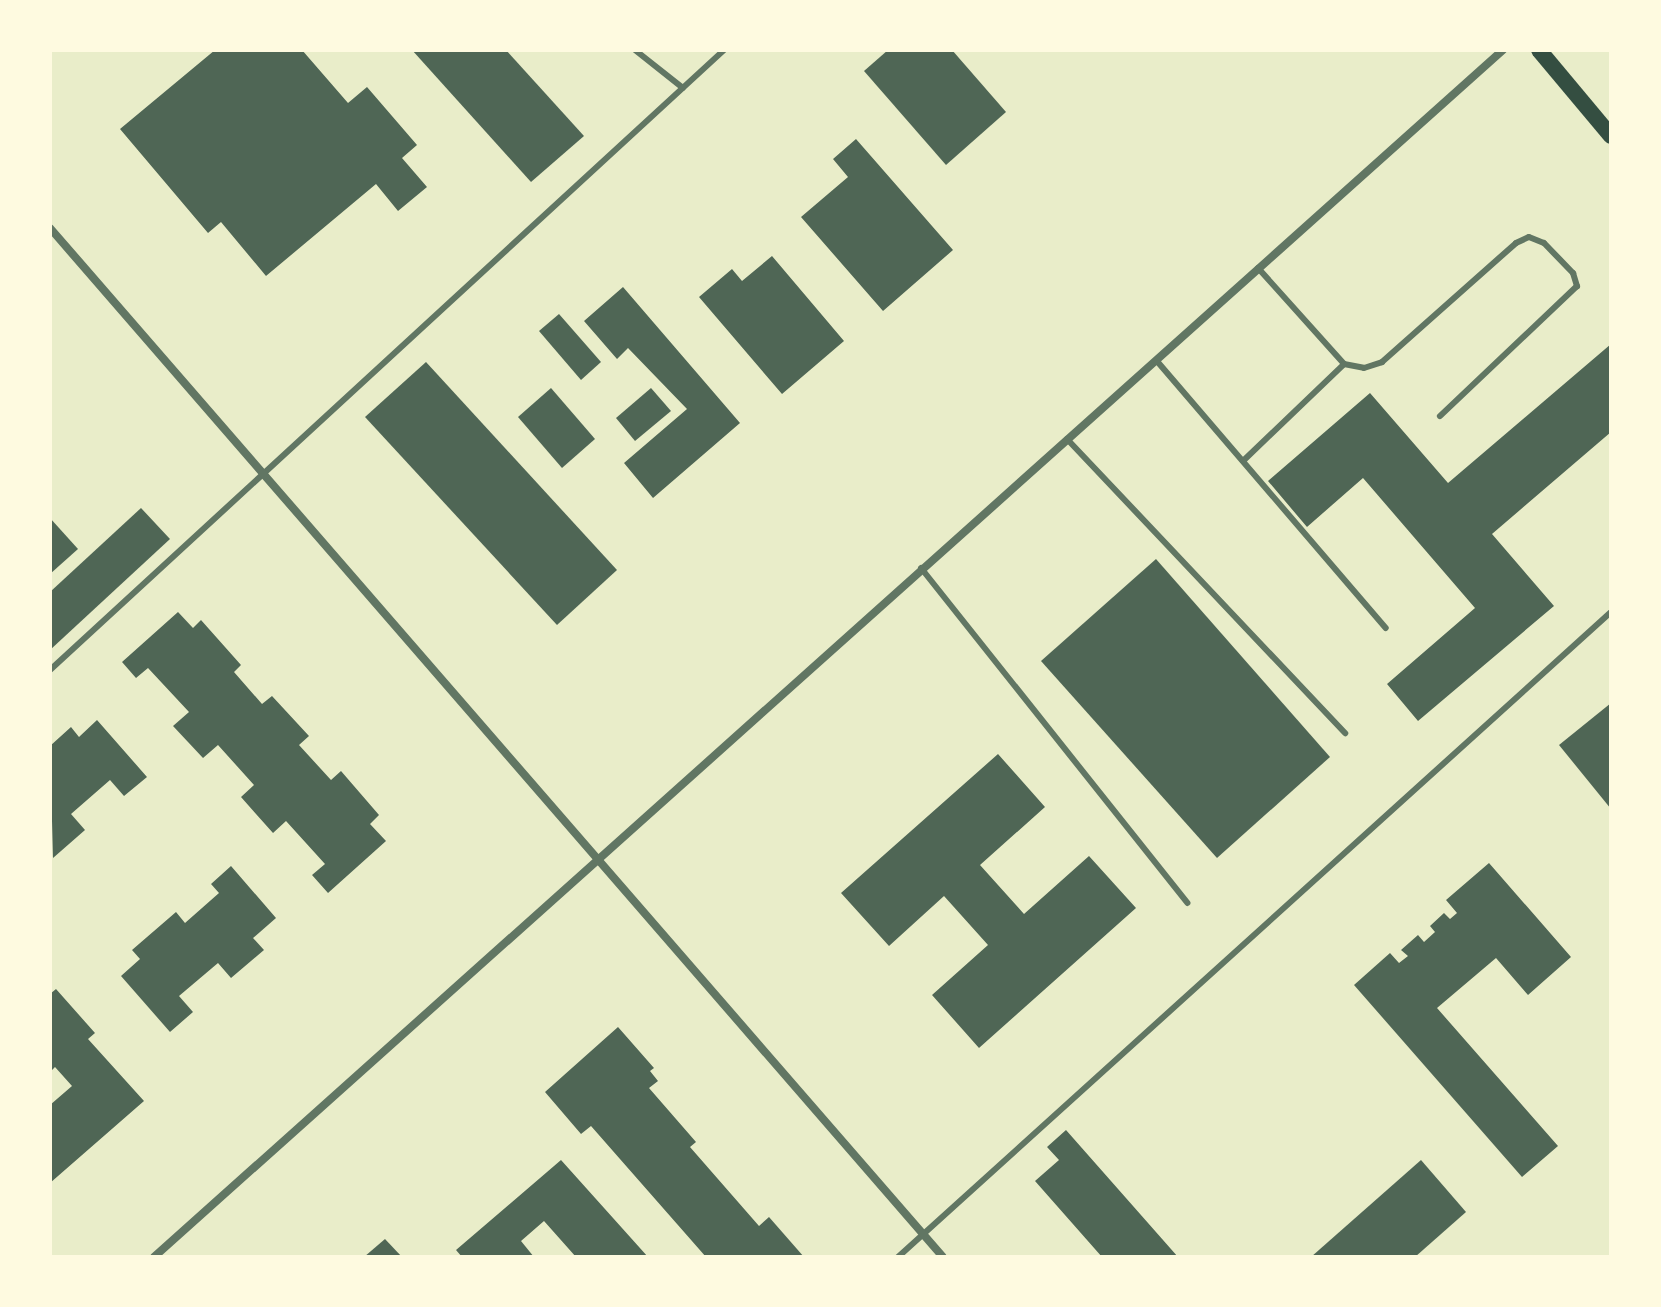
<!DOCTYPE html>
<style>
body{margin:0}
#map{position:relative;width:1661px;height:1307px;overflow:hidden;background:#e9edc9;font-family:Montserrat,sans-serif}
div>[style]{position:absolute}
.building>*{inset:0;background:#4f6655}
.service>*{height:6px;margin:-3px;padding:0 3px;transform-origin:3px;border-radius:3px;background:#617663}
.minor>*{height:8px;margin:-4px;padding:0 4px;transform-origin:4px;border-radius:4px;background:#617663}
.secondary>*{height:16px;margin:-8px;padding:0 8px;transform-origin:8px;border-radius:8px;background:#344e41}
span{translate:-50% -50%;white-space:nowrap;text-align:center;line-height:1.15;-webkit-text-stroke:8px #fefae0;paint-order:stroke}
.frame{position:absolute;inset:0;border:52px solid #fefae0;pointer-events:none}
</style>
<div id="map">
<div class="building">
<i style="clip-path:polygon(215px 50px,302px 50px,348px 103px,367px 87px,417px 145px,402px 158px,427px 187px,398px 211px,376px 184px,266px 276px,221px 222px,208px 233px,120px 129px)"></i>
<i style="clip-path:polygon(412px 50px,506px 50px,584px 136px,531px 182px)"></i>
<i style="clip-path:polygon(888px 50px,952px 50px,1006px 112px,946px 165px,864px 71px)"></i>
<i style="clip-path:polygon(856px 139px,953px 250px,883px 311px,801px 217px,848px 177px,833px 159px)"></i>
<i style="clip-path:polygon(772px 256px,844px 341px,782px 394px,699px 297px,732px 269px,742px 281px)"></i>
<i style="clip-path:polygon(623px 287px,740px 423px,653px 498px,624px 463px,687px 409px,628px 348px,617px 359px,584px 321px)"></i>
<i style="clip-path:polygon(559px 314px,601px 362px,581px 380px,539px 331px)"></i>
<i style="clip-path:polygon(1611px 344px,1611px 432px,1492px 534px,1554px 606px,1418px 721px,1387px 684px,1475px 608px,1363px 478px,1307px 527px,1268px 481px,1370px 393px,1448px 483px)"></i>
<i style="clip-path:polygon(426px 362px,617px 570px,557px 625px,365px 417px)"></i>
<i style="clip-path:polygon(551px 388px,595px 439px,562px 468px,518px 417px)"></i>
<i style="clip-path:polygon(651px 388px,671px 411px,635px 441px,616px 418px)"></i>
<i style="clip-path:polygon(141px 508px,170px 539px,50px 650px,50px 592px)"></i>
<i style="clip-path:polygon(50px 518px,78px 549px,50px 574px)"></i>
<i style="clip-path:polygon(1156px 559px,1330px 757px,1217px 858px,1041px 661px)"></i>
<i style="clip-path:polygon(178px 612px,193px 628px,201px 620px,241px 665px,234px 672px,262px 704px,272px 696px,309px 736px,299px 745px,331px 780px,341px 771px,379px 815px,370px 824px,386px 841px,328px 893px,312px 875px,325px 864px,286px 821px,273px 833px,241px 797px,254px 785px,218px 745px,203px 758px,173px 726px,189px 712px,148px 668px,136px 678px,122px 662px)"></i>
<i style="clip-path:polygon(1611px 703px,1611px 809px,1559px 745px)"></i>
<i style="clip-path:polygon(97px 720px,147px 777px,124px 796px,110px 780px,71px 814px,85px 830px,53px 858px,50px 746px,71px 727px,79px 737px)"></i>
<i style="clip-path:polygon(998px 754px,1045px 807px,980px 865px,1024px 914px,1089px 856px,1136px 908px,979px 1048px,932px 995px,988px 945px,944px 896px,889px 946px,841px 893px)"></i>
<i style="clip-path:polygon(1489px 863px,1571px 957px,1528px 995px,1496px 958px,1437px 1008px,1558px 1146px,1522px 1177px,1354px 985px,1390px 953px,1399px 963px,1408px 956px,1401px 950px,1418px 935px,1424px 942px,1435px 932px,1430px 926px,1444px 913px,1450px 919px,1457px 913px,1446px 900px)"></i>
<i style="clip-path:polygon(231px 866px,276px 918px,253px 938px,264px 950px,231px 978px,218px 963px,179px 996px,193px 1012px,170px 1032px,121px 976px,140px 959px,132px 950px,176px 912px,185px 923px,219px 893px,211px 884px)"></i>
<i style="clip-path:polygon(56px 989px,95px 1033px,88px 1039px,144px 1101px,50px 1183px,50px 1105px,72px 1086px,55px 1067px,50px 1072px,50px 994px)"></i>
<i style="clip-path:polygon(618px 1027px,654px 1068px,650px 1071px,658px 1081px,649px 1088px,696px 1142px,690px 1147px,759px 1226px,769px 1217px,804px 1257px,706px 1257px,591px 1126px,581px 1134px,545px 1092px)"></i>
<i style="clip-path:polygon(1066px 1130px,1178px 1257px,1102px 1257px,1035px 1181px,1059px 1160px,1047px 1147px)"></i>
<i style="clip-path:polygon(561px 1160px,648px 1257px,576px 1257px,544px 1221px,521px 1241px,534px 1257px,462px 1257px,456px 1250px)"></i>
<i style="clip-path:polygon(1421px 1160px,1466px 1212px,1415px 1257px,1311px 1257px)"></i>
<i style="clip-path:polygon(385px 1239px,402px 1257px,364px 1257px)"></i>
</div>
<div class="service">
<i style="left:635px;top:50px;width:61px;rotate:38.4deg"></i>
<i style="left:1258px;top:268px;width:129px;rotate:48.1deg"></i>
<i style="left:1344px;top:364px;width:20px;rotate:11deg"></i>
<i style="left:1364px;top:368px;width:19px;rotate:-18deg"></i>
<i style="left:1382px;top:362px;width:179px;rotate:-41.6deg"></i>
<i style="left:1516px;top:243px;width:14px;rotate:-25deg"></i>
<i style="left:1529px;top:237px;width:16px;rotate:22deg"></i>
<i style="left:1544px;top:243px;width:42px;rotate:46deg"></i>
<i style="left:1573px;top:273px;width:14px;rotate:73deg"></i>
<i style="left:1577px;top:286px;width:189px;rotate:136.5deg"></i>
<i style="left:1156px;top:360px;width:353px;rotate:49.4deg"></i>
<i style="left:1067px;top:439px;width:405px;rotate:46.6deg"></i>
<i style="left:1243px;top:461px;width:140px;rotate:-43.8deg"></i>
<i style="left:921px;top:568px;width:428px;rotate:51.5deg"></i>
<i style="left:50px;top:670px;width:916px;rotate:-42.61deg"></i>
<i style="left:898px;top:1257px;width:961px;rotate:-42.13deg"></i>
</div>
<div class="minor">
<i style="left:50px;top:228px;width:1362px;rotate:49.05deg"></i>
<i style="left:154px;top:1257px;width:1810px;rotate:-41.82deg"></i>
</div>
<div class="secondary">
<i style="left:1539px;top:50px;width:112px;rotate:50.1deg"></i>
</div>
<div class="frame"></div>
</div>
